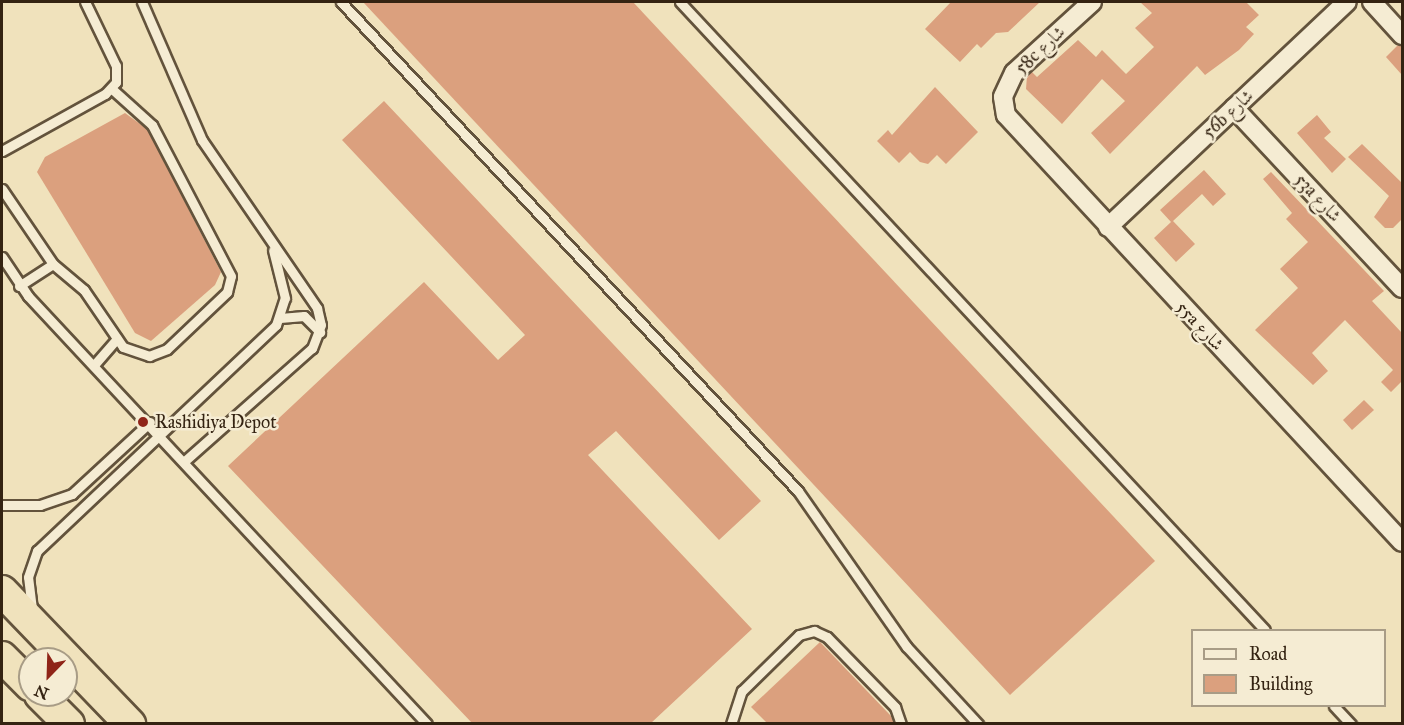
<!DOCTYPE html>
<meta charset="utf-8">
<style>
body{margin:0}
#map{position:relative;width:1404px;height:725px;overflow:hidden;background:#f0e2bc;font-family:"IM FELL Great Primer",Amiri,serif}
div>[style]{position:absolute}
.building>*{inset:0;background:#dba07e}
.roads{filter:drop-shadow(2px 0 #63533c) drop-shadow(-2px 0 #63533c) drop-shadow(0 2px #63533c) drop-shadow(0 -2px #63533c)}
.service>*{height:9px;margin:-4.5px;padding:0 4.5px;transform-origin:4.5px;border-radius:4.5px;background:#f5ecd3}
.minor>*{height:18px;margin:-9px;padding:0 9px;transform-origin:9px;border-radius:9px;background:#f5ecd3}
.trunk>*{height:30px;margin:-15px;padding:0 15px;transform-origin:15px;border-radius:15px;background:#f0e2bc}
.dots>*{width:16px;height:16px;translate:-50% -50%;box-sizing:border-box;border:3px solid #f5ecd3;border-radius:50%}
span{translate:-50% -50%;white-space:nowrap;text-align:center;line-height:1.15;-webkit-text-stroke:5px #f5ecd3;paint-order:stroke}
.street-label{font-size:18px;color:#342312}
.poi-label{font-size:18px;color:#342312}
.left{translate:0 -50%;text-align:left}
.frame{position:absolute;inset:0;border:3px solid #342312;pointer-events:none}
.legend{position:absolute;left:1191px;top:629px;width:195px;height:78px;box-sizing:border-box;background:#f5ecd3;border:2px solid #a89c86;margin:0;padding:8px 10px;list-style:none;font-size:18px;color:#342312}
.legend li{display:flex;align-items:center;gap:12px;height:30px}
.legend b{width:30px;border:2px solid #a89c86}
.north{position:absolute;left:18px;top:647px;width:60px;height:60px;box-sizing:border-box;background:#f5ecd3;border:2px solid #a89c86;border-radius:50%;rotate:203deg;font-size:16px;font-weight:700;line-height:24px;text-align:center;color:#342312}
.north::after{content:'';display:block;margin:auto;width:21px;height:27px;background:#8f2418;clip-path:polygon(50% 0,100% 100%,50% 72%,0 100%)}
</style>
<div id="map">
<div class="building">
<i style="clip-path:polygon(363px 2px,633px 2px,1155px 561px,1010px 695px)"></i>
<i style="clip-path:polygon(951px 2px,1040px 2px,1008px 32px,996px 33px,981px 48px,977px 44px,960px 62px,925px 29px)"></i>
<i style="clip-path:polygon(1140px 2px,1246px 2px,1259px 15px,1246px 27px,1254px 34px,1239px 50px,1205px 75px,1197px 66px,1110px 154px,1091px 133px,1125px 101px,1102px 79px,1062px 124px,1026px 89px,1027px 76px,1032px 72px,1037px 77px,1078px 40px,1096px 57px,1102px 50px,1126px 74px,1154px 47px,1135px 28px,1152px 13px)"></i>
<i style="clip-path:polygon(1398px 45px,1402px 46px,1402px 75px,1386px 57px)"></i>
<i style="clip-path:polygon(935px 87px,978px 132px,946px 164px,937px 155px,928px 164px,920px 162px,910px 152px,899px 163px,877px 141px,888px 130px,892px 135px)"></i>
<i style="clip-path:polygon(384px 101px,761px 501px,719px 540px,616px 431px,588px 455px,752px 629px,651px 723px,472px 723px,228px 466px,424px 282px,498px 360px,525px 335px,342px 140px)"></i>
<i style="clip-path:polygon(125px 113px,147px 129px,221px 272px,215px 285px,151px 341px,135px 333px,37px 172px,45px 157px)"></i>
<i style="clip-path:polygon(1317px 115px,1331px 132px,1324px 138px,1346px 159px,1332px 173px,1297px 133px)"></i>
<i style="clip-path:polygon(1362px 144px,1402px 183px,1402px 219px,1393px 228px,1385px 228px,1374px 217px,1389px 196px,1348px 157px)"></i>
<i style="clip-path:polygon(1204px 170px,1226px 194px,1213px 206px,1202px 194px,1173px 221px,1195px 244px,1176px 262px,1154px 238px,1171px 222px,1160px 210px)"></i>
<i style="clip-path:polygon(1271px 172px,1384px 291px,1372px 301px,1402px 333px,1402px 381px,1391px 392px,1381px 382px,1393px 370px,1345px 320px,1312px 353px,1328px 371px,1313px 385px,1255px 330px,1298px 288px,1280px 269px,1308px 242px,1286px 219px,1292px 213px,1263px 179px)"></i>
<i style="clip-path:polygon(1364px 400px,1374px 410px,1352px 430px,1343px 420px)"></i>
<i style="clip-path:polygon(820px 642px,891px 716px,894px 723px,767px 723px,751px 707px)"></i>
</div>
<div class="roads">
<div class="service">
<i style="left:142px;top:2px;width:150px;rotate:66.5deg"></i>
<i style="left:202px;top:140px;width:204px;rotate:55.6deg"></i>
<i style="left:317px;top:308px;width:17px;rotate:77deg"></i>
<i style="left:321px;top:325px;width:25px;rotate:111deg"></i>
<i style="left:312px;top:348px;width:169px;rotate:138.4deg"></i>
<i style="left:341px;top:2px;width:669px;rotate:46.94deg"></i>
<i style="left:798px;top:491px;width:190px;rotate:55.1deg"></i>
<i style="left:907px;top:647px;width:105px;rotate:47.3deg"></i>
<i style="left:680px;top:2px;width:858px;rotate:47.03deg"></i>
<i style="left:2px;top:151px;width:118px;rotate:-29deg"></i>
<i style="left:105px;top:94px;width:16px;rotate:-47deg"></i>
<i style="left:116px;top:82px;width:16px;rotate:-90deg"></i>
<i style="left:116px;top:66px;width:71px;rotate:-115.8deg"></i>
<i style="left:2px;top:189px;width:91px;rotate:55.8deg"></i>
<i style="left:53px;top:264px;width:40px;rotate:40deg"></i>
<i style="left:84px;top:290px;width:69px;rotate:55.6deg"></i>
<i style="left:123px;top:347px;width:28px;rotate:19deg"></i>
<i style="left:149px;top:356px;width:19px;rotate:-21deg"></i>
<i style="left:167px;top:349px;width:83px;rotate:-43.5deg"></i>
<i style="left:227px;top:292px;width:16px;rotate:-76deg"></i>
<i style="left:231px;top:276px;width:170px;rotate:-117.6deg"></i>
<i style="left:152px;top:125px;width:54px;rotate:-138deg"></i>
<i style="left:2px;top:257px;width:47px;rotate:56.3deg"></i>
<i style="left:28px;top:296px;width:585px;rotate:47.01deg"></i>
<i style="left:19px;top:286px;width:40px;rotate:-32.9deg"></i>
<i style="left:280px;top:318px;width:24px;rotate:-5deg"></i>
<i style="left:304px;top:316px;width:23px;rotate:45deg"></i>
<i style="left:94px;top:365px;width:35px;rotate:-49deg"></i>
<i style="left:2px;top:505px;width:38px"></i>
<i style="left:40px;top:505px;width:34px;rotate:-19deg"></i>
<i style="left:72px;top:494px;width:106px;rotate:-42.7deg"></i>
<i style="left:32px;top:609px;width:32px;rotate:-97deg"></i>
<i style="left:28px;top:577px;width:28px;rotate:-71deg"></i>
<i style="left:37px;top:551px;width:329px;rotate:-43.4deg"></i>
<i style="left:276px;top:325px;width:28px;rotate:-72deg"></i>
<i style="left:285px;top:298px;width:49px;rotate:-104deg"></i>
<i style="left:1334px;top:706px;width:25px;rotate:47deg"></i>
<i style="left:731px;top:724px;width:35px;rotate:-72deg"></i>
<i style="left:742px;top:691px;width:80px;rotate:-44.5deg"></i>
<i style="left:799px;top:635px;width:16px;rotate:-15deg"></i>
<i style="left:814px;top:631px;width:14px;rotate:25deg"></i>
<i style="left:827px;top:637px;width:98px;rotate:45.8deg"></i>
<i style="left:895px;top:707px;width:18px;rotate:71deg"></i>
</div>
<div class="minor">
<i style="left:1092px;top:2px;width:105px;rotate:137.7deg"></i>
<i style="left:1014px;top:73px;width:26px;rotate:115deg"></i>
<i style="left:1003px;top:97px;width:18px;rotate:81deg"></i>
<i style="left:1006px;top:115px;width:582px;rotate:47.16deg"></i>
<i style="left:1372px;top:2px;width:45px;rotate:47.7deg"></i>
<i style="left:1234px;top:108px;width:246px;rotate:47deg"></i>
<i style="left:1108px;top:227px;width:328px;rotate:-43.3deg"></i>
</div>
<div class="trunk">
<i style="left:2px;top:591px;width:185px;rotate:46.1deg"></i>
<i style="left:2px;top:657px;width:40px;rotate:45deg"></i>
<i style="left:40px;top:695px;width:41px;rotate:45deg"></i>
</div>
</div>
<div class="dots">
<i style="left:143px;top:422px;background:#8f2418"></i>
</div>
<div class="street-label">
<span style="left:1040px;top:50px;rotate:-43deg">58c شارع</span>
<span style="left:1228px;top:114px;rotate:-43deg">56b شارع</span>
<span style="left:1318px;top:198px;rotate:47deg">53a شارع</span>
<span style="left:1200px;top:326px;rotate:47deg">55a شارع</span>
</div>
<div class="poi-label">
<span class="left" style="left:155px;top:422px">Rashidiya Depot</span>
</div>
<div class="frame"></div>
<ul class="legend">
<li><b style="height:8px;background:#f5ecd3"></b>Road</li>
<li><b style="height:16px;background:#dba07e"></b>Building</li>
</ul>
<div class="north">N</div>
</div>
